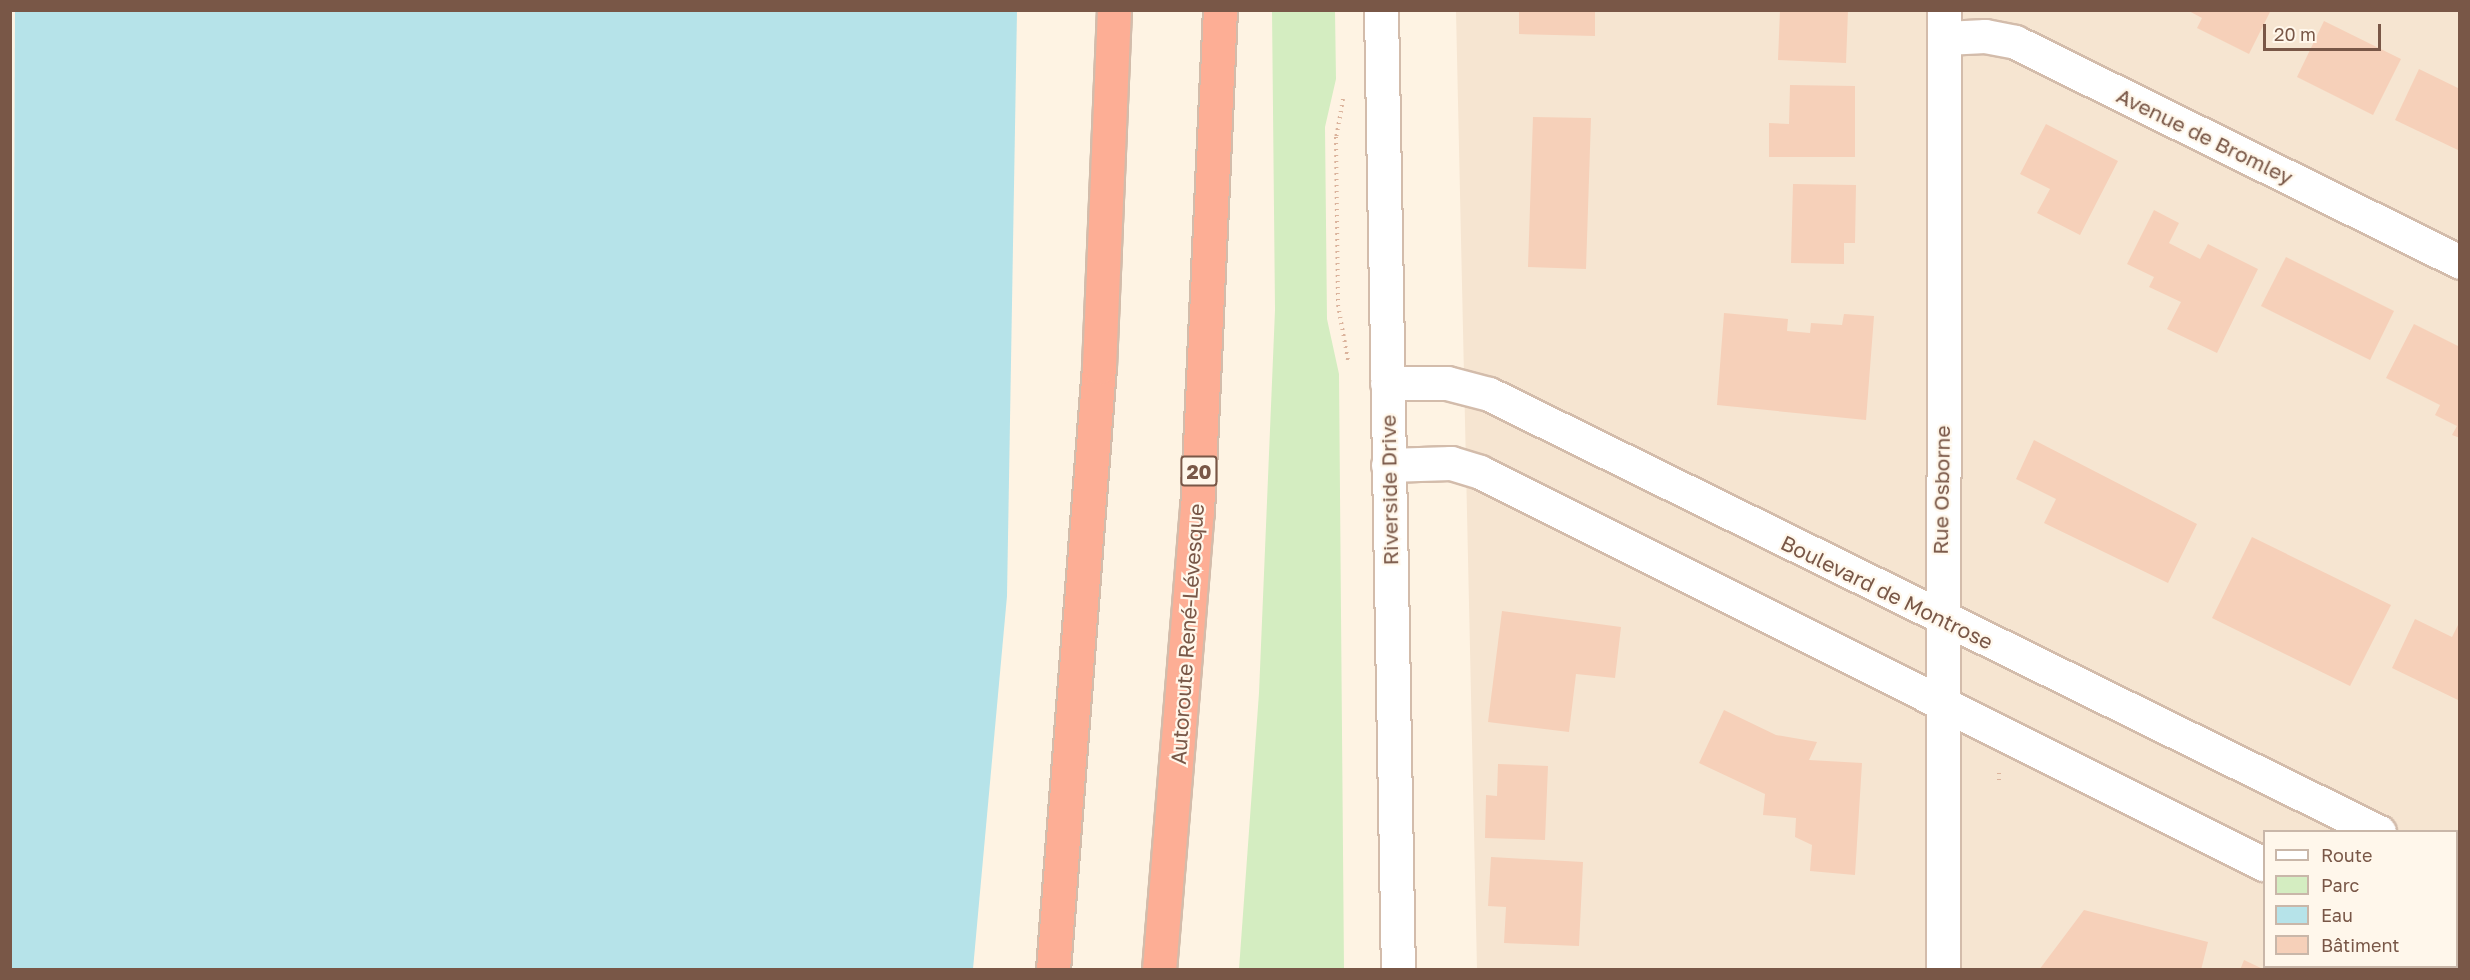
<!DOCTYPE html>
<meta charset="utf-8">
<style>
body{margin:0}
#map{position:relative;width:2470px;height:980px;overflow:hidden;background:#fef3e3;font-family:"Golos Text",sans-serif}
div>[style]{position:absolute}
.residential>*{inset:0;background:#f6e5d1}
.green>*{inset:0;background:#d4edc1}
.water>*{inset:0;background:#b6e3e9}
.building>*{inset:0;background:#f6d0b9}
.path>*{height:4px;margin-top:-2px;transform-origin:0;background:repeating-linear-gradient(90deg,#dbb39c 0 1.5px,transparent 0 6px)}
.roads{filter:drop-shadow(2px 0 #d3bcab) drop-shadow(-2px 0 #d3bcab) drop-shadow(0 2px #d3bcab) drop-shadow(0 -2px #d3bcab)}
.minor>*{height:33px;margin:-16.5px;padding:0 16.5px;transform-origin:16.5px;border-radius:16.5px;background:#fff}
.highway>*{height:33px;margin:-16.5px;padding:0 16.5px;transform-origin:16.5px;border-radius:16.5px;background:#fdae95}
span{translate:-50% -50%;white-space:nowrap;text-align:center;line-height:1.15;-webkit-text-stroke:4.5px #fff7eb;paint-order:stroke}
.shield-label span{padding:2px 4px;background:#fff7eb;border:2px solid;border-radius:4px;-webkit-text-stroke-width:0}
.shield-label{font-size:20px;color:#795747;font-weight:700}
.street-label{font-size:21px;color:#795747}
.frame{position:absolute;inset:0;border:12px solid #795747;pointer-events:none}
.legend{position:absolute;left:2263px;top:830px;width:195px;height:138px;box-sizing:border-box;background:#fff7eb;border:2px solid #c9b7a9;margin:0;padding:8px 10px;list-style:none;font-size:18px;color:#795747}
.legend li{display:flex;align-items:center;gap:12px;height:30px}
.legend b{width:30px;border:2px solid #c9b7a9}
.scale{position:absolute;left:2263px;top:24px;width:118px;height:27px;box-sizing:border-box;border:3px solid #795747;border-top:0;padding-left:8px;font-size:18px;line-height:21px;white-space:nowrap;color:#795747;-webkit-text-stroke:4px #fff7eb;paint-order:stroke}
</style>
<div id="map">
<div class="residential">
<i style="clip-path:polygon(evenodd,1456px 11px,2459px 11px,2459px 969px,1477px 969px,1456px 11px,2264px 832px,2456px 832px,2456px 966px,2264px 966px,2264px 832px)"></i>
</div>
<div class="green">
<i style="clip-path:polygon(1272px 11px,1335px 11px,1336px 79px,1325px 127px,1327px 319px,1339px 374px,1344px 969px,1239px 969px,1259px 693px,1275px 310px)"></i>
</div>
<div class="water">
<i style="clip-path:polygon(15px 10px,1017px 11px,1007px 596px,973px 969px,11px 969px)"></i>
</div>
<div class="building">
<i style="clip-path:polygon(1519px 10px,1595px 10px,1595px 36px,1519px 34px)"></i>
<i style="clip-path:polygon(1780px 10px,1848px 10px,1846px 63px,1778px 60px)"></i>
<i style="clip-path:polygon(2187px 10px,2271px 10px,2249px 54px,2197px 28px,2202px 18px)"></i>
<i style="clip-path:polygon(2324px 21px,2401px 59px,2373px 115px,2297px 77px)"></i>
<i style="clip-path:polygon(2419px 69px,2460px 89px,2460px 151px,2395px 120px)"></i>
<i style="clip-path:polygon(1790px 85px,1855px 86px,1855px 157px,1769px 157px,1769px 123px,1789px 124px)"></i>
<i style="clip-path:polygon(1533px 117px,1591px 118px,1586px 269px,1528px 267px)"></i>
<i style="clip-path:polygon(2046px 124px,2118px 161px,2080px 235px,2037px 213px,2050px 189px,2020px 174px)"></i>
<i style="clip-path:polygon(1793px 184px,1856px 185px,1855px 243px,1844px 243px,1844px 264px,1791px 263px)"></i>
<i style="clip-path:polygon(2154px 210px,2179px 223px,2169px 243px,2200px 259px,2208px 244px,2258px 269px,2217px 353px,2167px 329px,2181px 302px,2149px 287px,2154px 277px,2127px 264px)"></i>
<i style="clip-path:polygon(2286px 257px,2394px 311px,2370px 360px,2261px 306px)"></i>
<i style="clip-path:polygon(1724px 313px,1788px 319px,1787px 331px,1810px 333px,1811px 323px,1842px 325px,1844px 314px,1874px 316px,1866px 420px,1717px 405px)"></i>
<i style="clip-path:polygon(2414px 324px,2460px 347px,2460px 438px,2452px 435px,2457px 426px,2435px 415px,2440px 405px,2386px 378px)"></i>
<i style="clip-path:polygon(2034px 440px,2197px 524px,2168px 583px,2044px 523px,2056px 499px,2016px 479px)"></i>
<i style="clip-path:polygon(2252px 537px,2391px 605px,2350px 686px,2212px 618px)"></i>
<i style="clip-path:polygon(1502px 611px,1621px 627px,1615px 678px,1576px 674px,1569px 732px,1488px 722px)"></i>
<i style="clip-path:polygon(2415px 619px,2452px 637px,2460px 621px,2460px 701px,2392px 668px)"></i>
<i style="clip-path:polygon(1724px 710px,1776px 735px,1817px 742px,1809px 760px,1862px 763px,1855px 875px,1810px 871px,1812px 845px,1795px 837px,1796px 818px,1763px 815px,1765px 794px,1699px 763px)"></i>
<i style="clip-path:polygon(1498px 764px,1548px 766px,1545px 840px,1485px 838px,1486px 795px,1497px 796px)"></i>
<i style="clip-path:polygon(1491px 857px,1583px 862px,1579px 946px,1504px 943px,1506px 907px,1488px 906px)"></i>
<i style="clip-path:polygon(2084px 910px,2208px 942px,2201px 970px,2039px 970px)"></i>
<i style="clip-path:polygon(2244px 960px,2265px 970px,2240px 970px)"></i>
</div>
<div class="path">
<i style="left:1343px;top:99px;width:39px;rotate:100deg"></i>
<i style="left:1336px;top:137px;width:168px;rotate:89.3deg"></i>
<i style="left:1338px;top:305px;width:56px;rotate:79.7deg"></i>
<i style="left:1999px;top:773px;width:9px;rotate:90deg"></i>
</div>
<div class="roads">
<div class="minor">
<i style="left:1381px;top:10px;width:960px;rotate:88.99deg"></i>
<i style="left:1945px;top:38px;width:40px;rotate:-2.9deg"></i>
<i style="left:1985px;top:36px;width:31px;rotate:11deg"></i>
<i style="left:2015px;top:42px;width:496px;rotate:26.3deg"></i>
<i style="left:1387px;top:383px;width:60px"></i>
<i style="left:1447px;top:383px;width:43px;rotate:14.7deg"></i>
<i style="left:1489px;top:394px;width:992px;rotate:26.2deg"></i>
<i style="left:1388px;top:465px;width:63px;rotate:-1.8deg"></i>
<i style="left:1451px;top:463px;width:30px;rotate:17deg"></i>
<i style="left:1480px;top:472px;width:877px;rotate:26.57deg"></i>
<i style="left:2456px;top:869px;width:4px;rotate:27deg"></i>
<i style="left:2456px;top:958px;width:4px;rotate:14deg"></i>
<i style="left:1943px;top:970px;width:960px;rotate:-89.94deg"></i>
</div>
<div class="highway">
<i style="left:1053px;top:970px;width:605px;rotate:-85.64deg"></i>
<i style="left:1099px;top:367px;width:357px;rotate:-87.6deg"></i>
<i style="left:1159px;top:970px;width:460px;rotate:-85.3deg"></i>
<i style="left:1197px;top:512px;width:503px;rotate:-87.38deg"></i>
</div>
</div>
<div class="shield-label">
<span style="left:1199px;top:471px">20</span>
</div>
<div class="street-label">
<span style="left:2205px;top:136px;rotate:26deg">Avenue de Bromley</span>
<span style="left:1389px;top:490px;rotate:-91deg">Riverside Drive</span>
<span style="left:1941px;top:490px;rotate:-89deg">Rue Osborne</span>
<span style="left:1887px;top:592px;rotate:26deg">Boulevard de Montrose</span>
<span style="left:1187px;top:634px;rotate:-86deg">Autoroute René-Lévesque</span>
</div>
<div class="frame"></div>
<ul class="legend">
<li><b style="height:8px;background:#fff"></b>Route</li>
<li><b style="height:16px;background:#d4edc1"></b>Parc</li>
<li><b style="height:16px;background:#b6e3e9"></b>Eau</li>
<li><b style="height:16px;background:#f6d0b9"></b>Bâtiment</li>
</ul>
<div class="scale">20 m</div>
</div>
